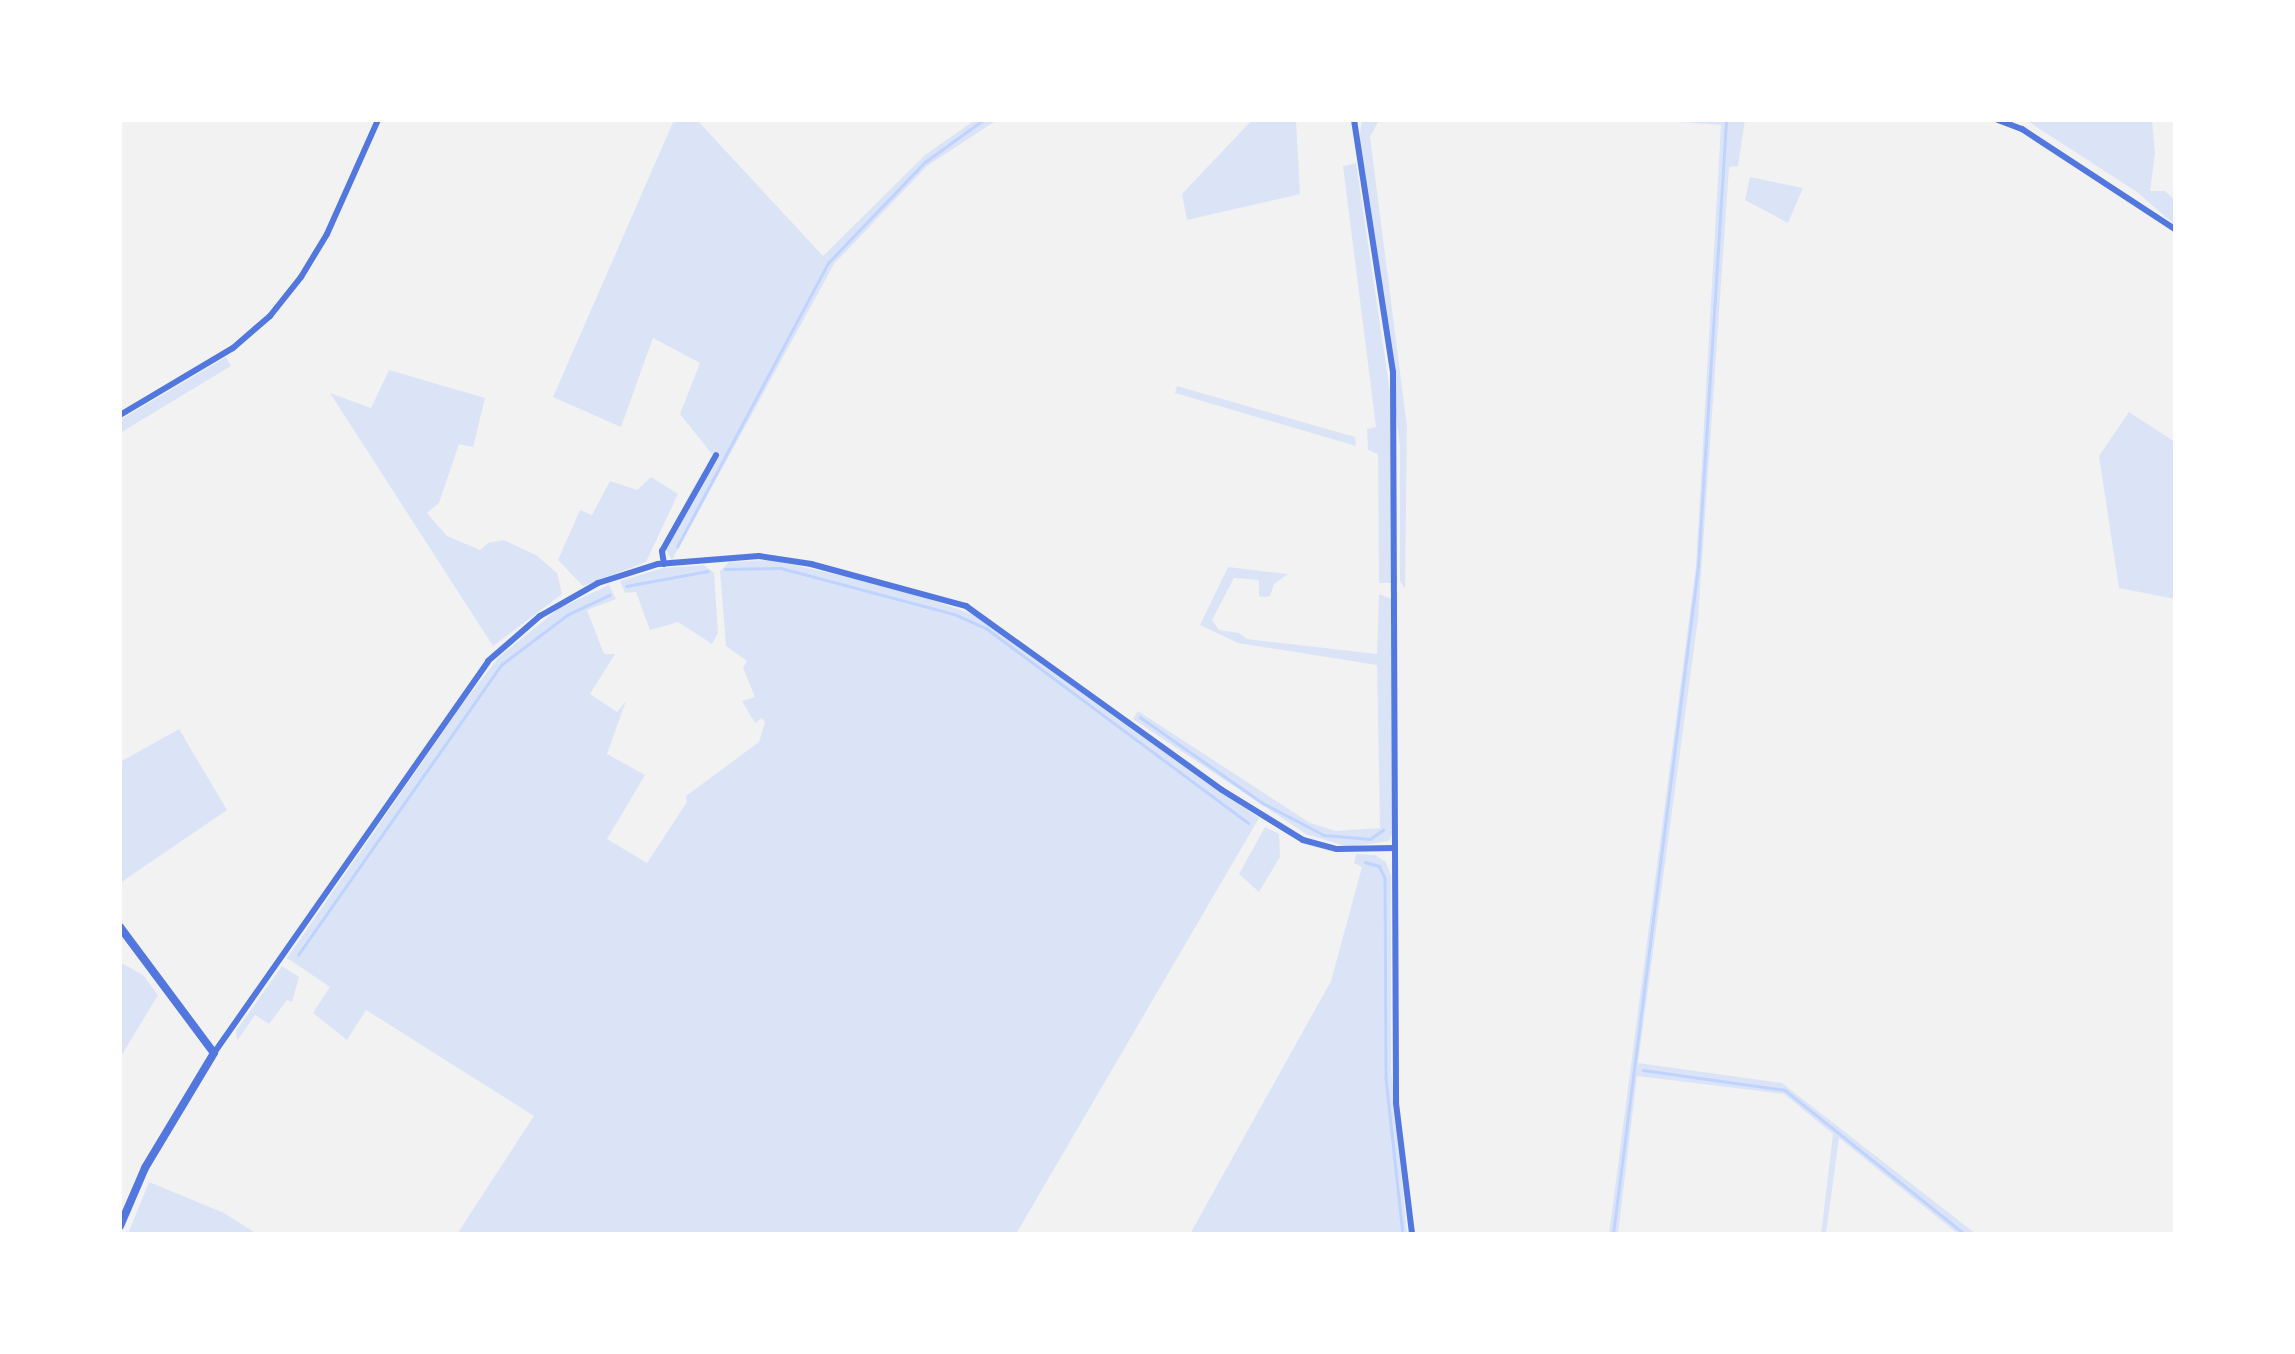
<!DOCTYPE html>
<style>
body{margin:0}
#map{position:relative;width:2295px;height:1354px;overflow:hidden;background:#f2f2f2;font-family:"Noto Sans",sans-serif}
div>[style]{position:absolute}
.green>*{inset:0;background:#dbe4f7}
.stream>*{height:2.5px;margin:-1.25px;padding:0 1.25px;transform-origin:1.25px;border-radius:1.25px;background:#bfd3fe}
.minor>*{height:6px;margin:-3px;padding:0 3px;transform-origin:3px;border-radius:3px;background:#5277de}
.tertiary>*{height:8px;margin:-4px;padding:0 4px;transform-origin:4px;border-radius:4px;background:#5277de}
span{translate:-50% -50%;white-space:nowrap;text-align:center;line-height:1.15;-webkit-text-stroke:8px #fff;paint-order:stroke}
.frame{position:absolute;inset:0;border:122px solid #fff;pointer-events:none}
</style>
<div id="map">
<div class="green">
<i style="clip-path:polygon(674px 120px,697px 120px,823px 256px,925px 155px,975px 120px,997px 120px,927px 166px,834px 264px,672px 560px,666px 550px,716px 459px,680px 414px,700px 363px,653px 338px,621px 427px,553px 397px)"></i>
<i style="clip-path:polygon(1252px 120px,1296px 120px,1300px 194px,1187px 220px,1182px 194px)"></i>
<i style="clip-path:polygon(1379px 120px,1370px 137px,1407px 427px,1405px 589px,1400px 581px,1400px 446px,1359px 140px,1362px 121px)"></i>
<i style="clip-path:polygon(1656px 120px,1745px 120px,1738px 166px,1729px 167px,1698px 619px,1638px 1063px,1782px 1083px,1976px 1234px,1958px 1234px,1839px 1138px,1826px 1234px,1821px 1234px,1833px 1134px,1784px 1094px,1637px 1076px,1618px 1234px,1609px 1234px,1696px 566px,1721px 125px)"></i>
<i style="clip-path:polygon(2026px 120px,2152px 120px,2155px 154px,2150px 191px,2165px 191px,2175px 200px,2175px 225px,2137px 192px)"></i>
<i style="clip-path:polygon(1356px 163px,1392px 405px,1391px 583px,1379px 583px,1378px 454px,1368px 450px,1367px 429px,1376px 427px,1343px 166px)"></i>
<i style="clip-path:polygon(1750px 177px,1803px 188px,1788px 223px,1745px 200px)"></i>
<i style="clip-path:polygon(226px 357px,231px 366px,120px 433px,120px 420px)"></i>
<i style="clip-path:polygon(389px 370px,485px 398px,473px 447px,459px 444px,439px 503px,427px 513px,447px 536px,480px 550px,488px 543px,504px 540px,536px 555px,557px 573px,562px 594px,493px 646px,330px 393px,371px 408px)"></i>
<i style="clip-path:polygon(1177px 386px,1355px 437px,1356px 446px,1175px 393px)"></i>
<i style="clip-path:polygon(2129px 412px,2175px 442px,2175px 599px,2119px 588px,2099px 456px)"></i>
<i style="clip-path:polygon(651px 477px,678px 494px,646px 562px,583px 586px,558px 560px,580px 510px,592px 515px,610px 481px,637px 490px)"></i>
<i style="clip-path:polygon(771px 560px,897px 588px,975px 615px,1259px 818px,1016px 1234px,457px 1234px,534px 1116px,366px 1010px,347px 1040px,313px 1013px,330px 987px,287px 958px,463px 703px,499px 657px,558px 609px,609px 585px,616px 599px,587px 610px,604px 654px,615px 654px,590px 694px,617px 712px,626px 701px,607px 754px,645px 775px,607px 839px,647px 863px,687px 802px,686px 796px,759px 742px,765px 722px,762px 718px,755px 723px,742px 701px,755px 697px,743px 668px,747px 661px,726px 646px,720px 571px,729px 562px)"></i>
<i style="clip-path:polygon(704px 565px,714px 573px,718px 633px,712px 644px,678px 622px,650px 630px,636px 592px,625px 593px,620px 581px,663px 568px)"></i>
<i style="clip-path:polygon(1228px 567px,1288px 574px,1274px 584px,1270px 596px,1264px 597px,1259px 596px,1259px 580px,1234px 578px,1212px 620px,1219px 630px,1239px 633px,1247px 639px,1377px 654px,1379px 594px,1392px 599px,1392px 833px,1389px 841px,1348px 847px,1306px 834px,1133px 719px,1138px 711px,1310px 823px,1336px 831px,1380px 828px,1377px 665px,1238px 643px,1200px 625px)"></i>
<i style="clip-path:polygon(179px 729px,227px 810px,120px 883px,120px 762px)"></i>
<i style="clip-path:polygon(1265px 827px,1279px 834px,1280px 857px,1259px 892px,1239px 874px)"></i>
<i style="clip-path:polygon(1356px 854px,1375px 855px,1386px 862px,1391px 876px,1391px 1068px,1407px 1234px,1190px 1234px,1331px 981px,1362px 867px,1354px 863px)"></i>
<i style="clip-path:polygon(120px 962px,143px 975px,158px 995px,120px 1058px)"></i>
<i style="clip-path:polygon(282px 966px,299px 977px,292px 1002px,287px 1000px,269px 1024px,255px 1015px,237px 1041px,236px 1031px)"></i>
<i style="clip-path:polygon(149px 1182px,224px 1213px,257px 1234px,128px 1234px)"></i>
</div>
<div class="stream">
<i style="left:677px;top:547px;width:322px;rotate:-62deg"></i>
<i style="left:828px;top:263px;width:140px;rotate:-46.2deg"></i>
<i style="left:925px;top:162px;width:72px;rotate:-35.9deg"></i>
<i style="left:725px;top:569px;width:56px;rotate:-1deg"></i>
<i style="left:781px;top:568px;width:179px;rotate:14.9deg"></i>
<i style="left:954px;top:614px;width:35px;rotate:24deg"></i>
<i style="left:986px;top:628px;width:327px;rotate:36.6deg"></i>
<i style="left:626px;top:586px;width:83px;rotate:-10.4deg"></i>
<i style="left:1140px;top:717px;width:150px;rotate:35deg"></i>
<i style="left:1263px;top:803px;width:69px;rotate:27.7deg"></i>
<i style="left:1324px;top:835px;width:46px;rotate:5deg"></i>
<i style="left:1370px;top:839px;width:16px;rotate:-35deg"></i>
<i style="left:1365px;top:862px;width:15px;rotate:16deg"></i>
<i style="left:1379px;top:866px;width:13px;rotate:63deg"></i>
<i style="left:1385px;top:878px;width:200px;rotate:89.7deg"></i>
<i style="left:1386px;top:1078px;width:157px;rotate:83.8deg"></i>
<i style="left:298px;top:955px;width:354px;rotate:-55deg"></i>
<i style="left:501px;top:665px;width:83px;rotate:-37.1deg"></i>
<i style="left:567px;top:615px;width:47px;rotate:-25.5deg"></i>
<i style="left:1643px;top:1070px;width:143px;rotate:8deg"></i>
<i style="left:1785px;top:1090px;width:231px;rotate:38.7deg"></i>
<i style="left:1613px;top:1234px;width:672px;rotate:-82.74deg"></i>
<i style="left:1698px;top:567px;width:448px;rotate:-86.4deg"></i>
</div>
<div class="minor">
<i style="left:1354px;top:120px;width:255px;rotate:81.2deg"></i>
<i style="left:1393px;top:372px;width:731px;rotate:89.76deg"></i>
<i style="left:1396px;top:1103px;width:132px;rotate:83deg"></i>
<i style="left:1998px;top:120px;width:26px;rotate:21deg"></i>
<i style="left:2022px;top:129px;width:183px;rotate:33.2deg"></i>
<i style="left:120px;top:415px;width:131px;rotate:-30.7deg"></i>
<i style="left:233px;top:348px;width:49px;rotate:-40.9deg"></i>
<i style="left:270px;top:316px;width:50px;rotate:-51.5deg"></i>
<i style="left:301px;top:277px;width:50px;rotate:-58.8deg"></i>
<i style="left:327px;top:234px;width:125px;rotate:-65.9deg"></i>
<i style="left:664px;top:564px;width:13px;rotate:-99deg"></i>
<i style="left:662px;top:551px;width:110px;rotate:-60.6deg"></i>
<i style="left:214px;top:1053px;width:478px;rotate:-55deg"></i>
<i style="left:488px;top:661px;width:69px;rotate:-40.9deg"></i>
<i style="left:540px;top:616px;width:67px;rotate:-29.6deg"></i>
<i style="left:598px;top:583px;width:63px;rotate:-17.6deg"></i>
<i style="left:658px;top:564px;width:101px;rotate:-4.5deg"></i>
<i style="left:759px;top:556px;width:53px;rotate:8.7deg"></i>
<i style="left:811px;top:564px;width:161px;rotate:15.2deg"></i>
<i style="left:966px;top:606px;width:315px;rotate:35.7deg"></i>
<i style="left:1222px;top:790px;width:95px;rotate:31.7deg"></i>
<i style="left:1303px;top:840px;width:35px;rotate:15deg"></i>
<i style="left:1337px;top:849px;width:58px;rotate:-1deg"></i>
</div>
<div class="tertiary">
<i style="left:120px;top:927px;width:157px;rotate:53.3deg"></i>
<i style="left:214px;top:1053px;width:134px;rotate:121deg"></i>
<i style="left:145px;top:1168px;width:63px;rotate:113.3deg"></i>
</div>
<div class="frame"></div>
</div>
